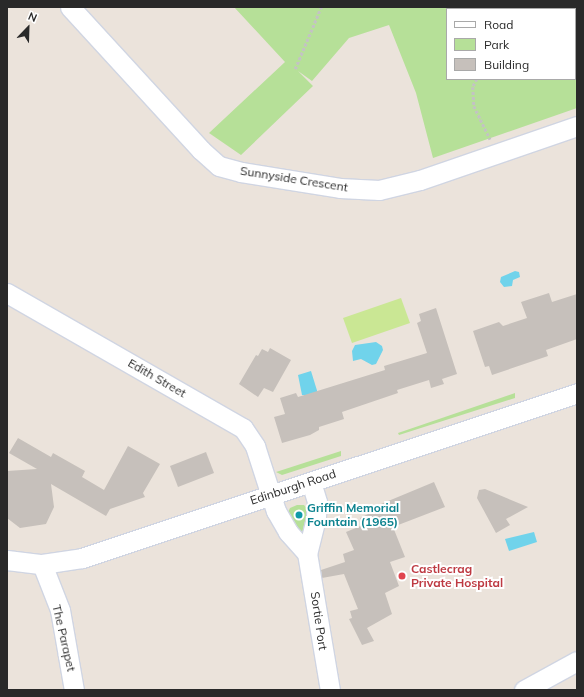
<!DOCTYPE html>
<style>
body{margin:0}
#map{position:relative;width:584px;height:697px;overflow:hidden;background:#ebe3db;font-family:Mulish,sans-serif}
div>[style]{position:absolute}
.green>*{inset:0;background:#b6e098}
.pitch>*{inset:0;background:#cae794}
.water>*{inset:0;background:#70d3eb}
.building>*{inset:0;background:#c6c0bb}
.path>*{height:2.5px;margin-top:-1.25px;transform-origin:0;background:repeating-linear-gradient(90deg,#c3c3c3 0 3px,transparent 0 5px)}
.roads{filter:drop-shadow(1px 0 #d0d5e2) drop-shadow(-1px 0 #d0d5e2) drop-shadow(0 1px #d0d5e2) drop-shadow(0 -1px #d0d5e2)}
.minor>*{height:19px;margin:-9.5px;padding:0 9.5px;transform-origin:9.5px;border-radius:9.5px;background:#fff}
.dots>*{width:11px;height:11px;translate:-50% -50%;box-sizing:border-box;border:2px solid #fff;border-radius:50%}
span{translate:-50% -50%;white-space:nowrap;text-align:center;line-height:1.15;-webkit-text-stroke:4px #fff;paint-order:stroke}
.street-label{font-size:12px;color:#292929}
.culture-label{font-size:12px;color:#0d838f;font-weight:700}
.left{translate:0 -50%;text-align:left}
.health-label{font-size:12px;color:#be3a42;font-weight:700}
.frame{position:absolute;inset:0;border:8px solid #292929;pointer-events:none}
.legend{position:absolute;left:446px;top:8px;width:130px;height:72px;box-sizing:border-box;background:#fff;border:1px solid #a9a9a9;margin:0;padding:5px 7px;list-style:none;font-size:12px;color:#292929}
.legend li{display:flex;align-items:center;gap:8px;height:20px}
.legend b{width:20px;border:1px solid #a9a9a9}
.north{position:absolute;left:8px;top:8px;width:40px;height:40px;-webkit-text-stroke:3px #fff;paint-order:stroke;rotate:23deg;font-size:11px;font-weight:700;line-height:16px;text-align:center;color:#292929}
.north::after{content:'';display:block;margin:auto;width:14px;height:18px;background:#292929;clip-path:polygon(50% 0,100% 100%,50% 72%,0 100%)}
</style>
<div id="map">
<div class="green">
<i style="clip-path:polygon(evenodd,234px 7px,577px 7px,577px 108px,433px 158px,416px 93px,389px 25px,349px 38px,312px 81px,298px 71px,313px 86px,241px 155px,209px 133px,285px 62px,234px 7px,447px 9px,575px 9px,575px 79px,447px 79px,447px 9px)"></i>
<i style="clip-path:polygon(515px 393px,515px 398px,399px 435px,398px 433px)"></i>
<i style="clip-path:polygon(341px 451px,341px 456px,282px 475px,276px 472px)"></i>
<i style="clip-path:polygon(297px 505px,304px 505px,309px 511px,303px 539px,287px 515px,290px 508px)"></i>
</div>
<div class="pitch">
<i style="clip-path:polygon(401px 298px,410px 323px,352px 343px,343px 318px)"></i>
</div>
<div class="water">
<i style="clip-path:polygon(515px 271px,519px 272px,520px 277px,513px 280px,512px 286px,504px 287px,500px 282px,501px 277px)"></i>
<i style="clip-path:polygon(376px 342px,382px 346px,383px 350px,376px 364px,372px 365px,361px 359px,353px 361px,352px 351px,355px 345px)"></i>
<i style="clip-path:polygon(311px 371px,319px 397px,307px 400px,305px 395px,302px 395px,298px 375px)"></i>
<i style="clip-path:polygon(534px 532px,537px 542px,509px 551px,505px 539px)"></i>
</div>
<div class="building">
<i style="clip-path:polygon(549px 293px,552px 302px,577px 294px,577px 339px,546px 350px,548px 356px,492px 375px,489px 366px,485px 367px,473px 331px,499px 322px,503px 326px,527px 318px,521px 302px)"></i>
<i style="clip-path:polygon(436px 308px,457px 374px,442px 379px,444px 384px,431px 388px,429px 380px,397px 390px,398px 393px,342px 412px,344px 419px,319px 427px,319px 430px,310px 435px,282px 443px,274px 417px,285px 414px,280px 398px,296px 393px,298px 397px,385px 370px,384px 366px,427px 353px,417px 323px,421px 321px,419px 314px)"></i>
<i style="clip-path:polygon(270px 348px,291px 360px,273px 392px,264px 388px,258px 397px,239px 384px,256px 355px,258px 356px,262px 349px,268px 352px)"></i>
<i style="clip-path:polygon(18px 438px,51px 457px,53px 453px,85px 471px,82px 477px,104px 490px,128px 446px,160px 464px,143px 493px,145px 497px,110px 509px,106px 516px,51px 484px,54px 507px,46px 524px,20px 528px,7px 518px,7px 471px,37px 469px,9px 453px)"></i>
<i style="clip-path:polygon(206px 452px,214px 473px,178px 487px,170px 466px)"></i>
<i style="clip-path:polygon(434px 482px,445px 507px,393px 527px,405px 557px,390px 562px,399px 586px,385px 593px,392px 614px,367px 628px,374px 641px,362px 645px,349px 619px,352px 618px,350px 611px,358px 609px,344px 574px,322px 578px,321px 570px,345px 562px,343px 554px,354px 550px,346px 532px,363px 525px,360px 518px,370px 513px,369px 509px)"></i>
<i style="clip-path:polygon(485px 489px,528px 507px,506px 519px,510px 525px,496px 533px,477px 498px,479px 490px)"></i>
</div>
<div class="path">
<i style="left:472px;top:7px;width:2px;rotate:63deg"></i>
<i style="left:551px;top:9px;width:4px;rotate:-27deg"></i>
<i style="left:295px;top:69px;width:67px;rotate:-67.2deg"></i>
<i style="left:477px;top:79px;width:9px;rotate:117deg"></i>
<i style="left:473px;top:87px;width:19px;rotate:87deg"></i>
<i style="left:474px;top:106px;width:37px;rotate:64deg"></i>
</div>
<div class="roads">
<div class="minor">
<i style="left:70px;top:7px;width:194px;rotate:47.5deg"></i>
<i style="left:201px;top:150px;width:24px;rotate:42deg"></i>
<i style="left:219px;top:166px;width:23px;rotate:15deg"></i>
<i style="left:241px;top:172px;width:100px;rotate:9.2deg"></i>
<i style="left:340px;top:188px;width:39px;rotate:3deg"></i>
<i style="left:379px;top:190px;width:42px;rotate:-13.7deg"></i>
<i style="left:420px;top:180px;width:166px;rotate:-19deg"></i>
<i style="left:7px;top:293px;width:272px;rotate:29.8deg"></i>
<i style="left:243px;top:428px;width:22px;rotate:56deg"></i>
<i style="left:255px;top:446px;width:68px;rotate:72.1deg"></i>
<i style="left:276px;top:511px;width:24px;rotate:60deg"></i>
<i style="left:288px;top:532px;width:28px;rotate:48deg"></i>
<i style="left:311px;top:482px;width:21px;rotate:73deg"></i>
<i style="left:317px;top:502px;width:16px;rotate:94deg"></i>
<i style="left:316px;top:518px;width:36px;rotate:104deg"></i>
<i style="left:307px;top:553px;width:139px;rotate:80.5deg"></i>
<i style="left:7px;top:560px;width:35px;rotate:7deg"></i>
<i style="left:42px;top:564px;width:40px;rotate:-8.5deg"></i>
<i style="left:82px;top:558px;width:522px;rotate:-18.43deg"></i>
<i style="left:42px;top:564px;width:49px;rotate:68.6deg"></i>
<i style="left:60px;top:610px;width:81px;rotate:80.1deg"></i>
<i style="left:524px;top:690px;width:60px;rotate:-28.7deg"></i>
</div>
</div>
<div class="dots">
<i style="left:299px;top:515px;background:#0f9aa8"></i>
<i style="left:402px;top:576px;background:#e0444e"></i>
</div>
<div class="street-label">
<span style="left:294px;top:179px;rotate:9deg">Sunnyside Crescent</span>
<span style="left:157px;top:378px;rotate:30deg">Edith Street</span>
<span style="left:293px;top:487px;rotate:-18deg">Edinburgh Road</span>
<span style="left:319px;top:621px;rotate:82deg">Sortie Port</span>
<span style="left:64px;top:638px;rotate:77deg">The Parapet</span>
</div>
<div class="culture-label">
<span class="left" style="left:307px;top:515px">Griffin Memorial<br>Fountain (1965)</span>
</div>
<div class="health-label">
<span class="left" style="left:411px;top:576px">Castlecrag<br>Private Hospital</span>
</div>
<div class="frame"></div>
<ul class="legend">
<li><b style="height:5px;background:#fff"></b>Road</li>
<li><b style="height:11px;background:#b6e098"></b>Park</li>
<li><b style="height:11px;background:#c6c0bb"></b>Building</li>
</ul>
<div class="north">N</div>
</div>
